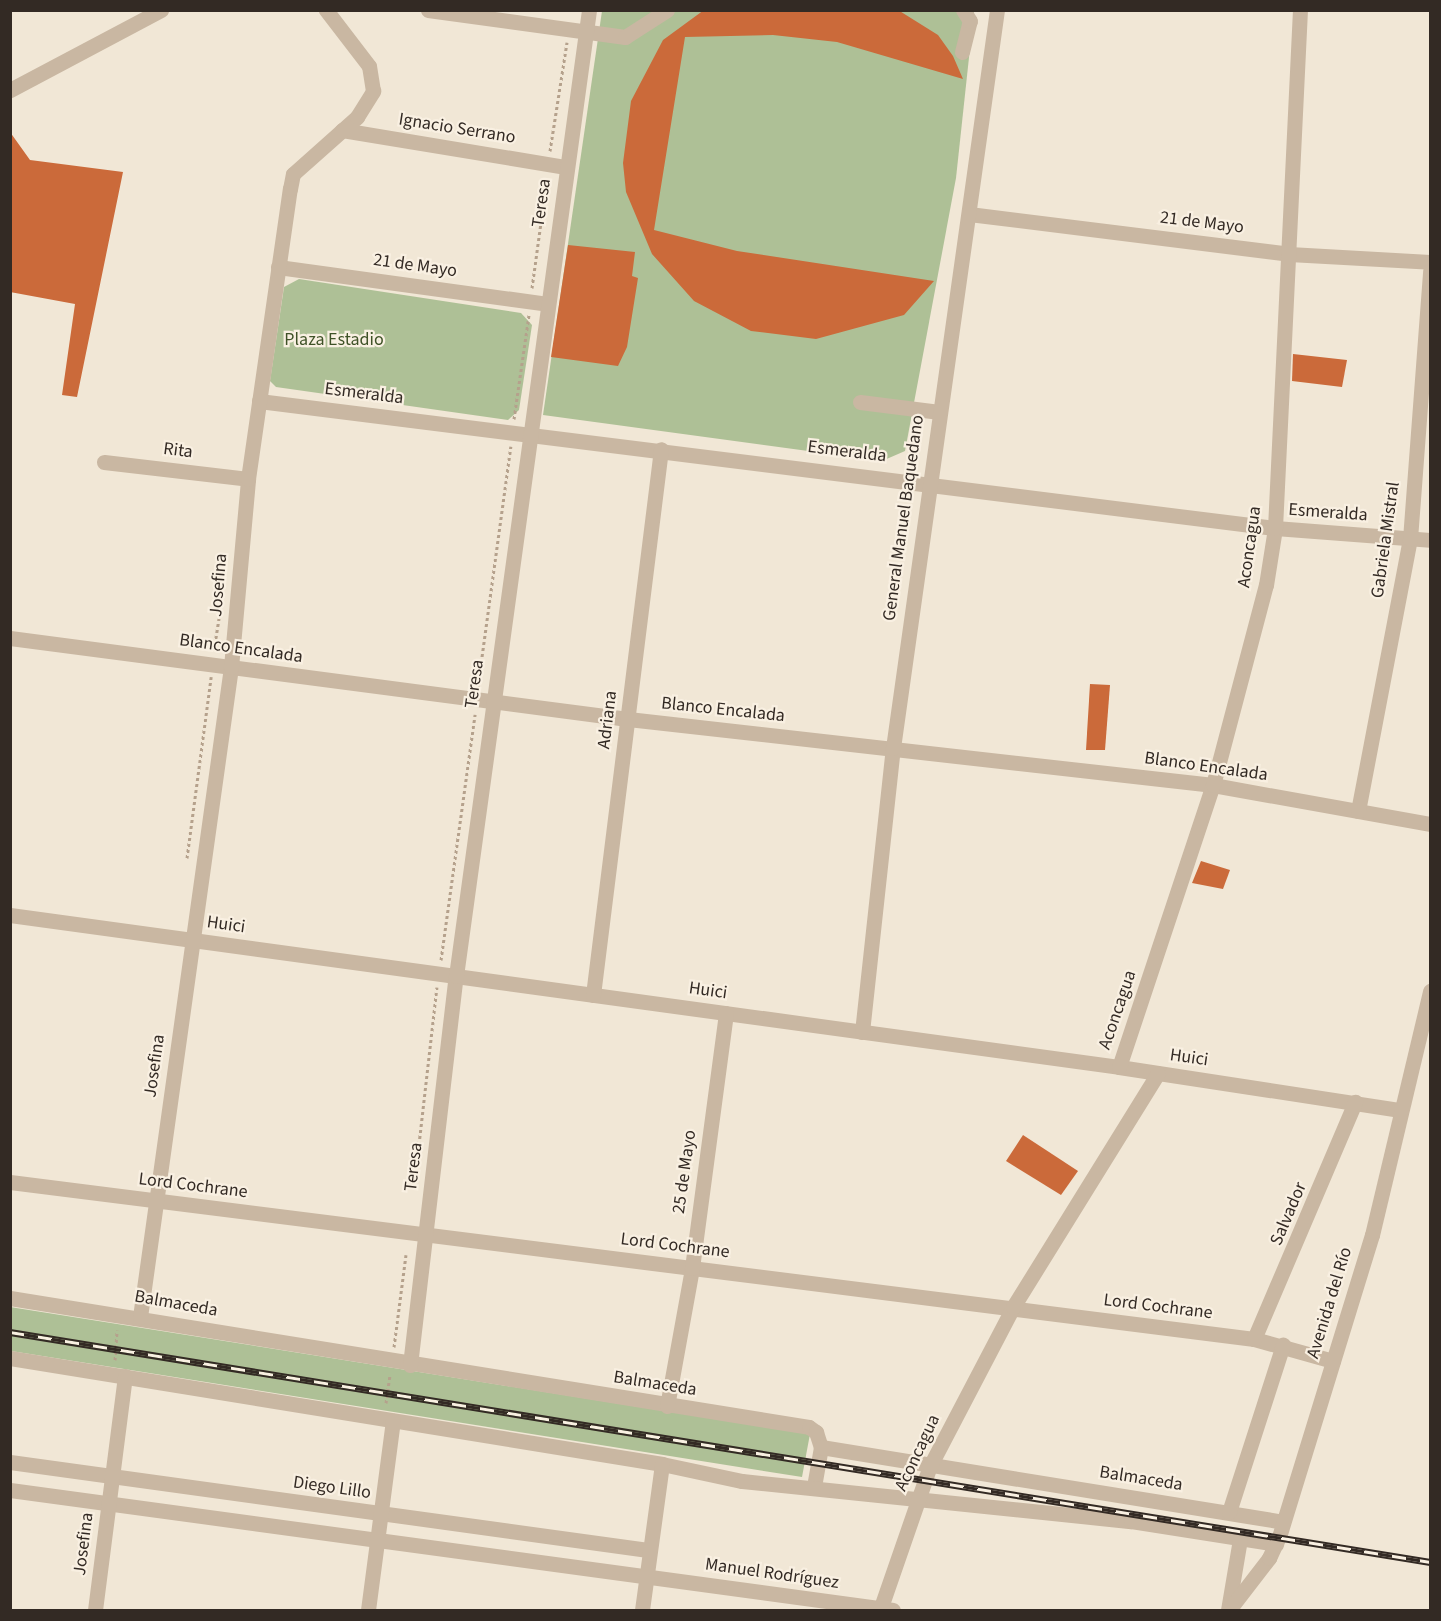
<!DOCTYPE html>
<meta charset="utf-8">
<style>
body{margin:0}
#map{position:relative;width:1441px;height:1621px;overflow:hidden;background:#f1e7d6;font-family:"Source Sans 3",sans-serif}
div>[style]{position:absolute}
.green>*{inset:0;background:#aec096}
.building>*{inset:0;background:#cb6a3a}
.path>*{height:3px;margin-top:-1.5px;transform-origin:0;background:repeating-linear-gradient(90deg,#b5a18c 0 3px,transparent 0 6px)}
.minor>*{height:15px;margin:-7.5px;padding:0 7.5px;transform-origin:7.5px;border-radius:7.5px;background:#c9b7a2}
.rail>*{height:7px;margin-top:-3.5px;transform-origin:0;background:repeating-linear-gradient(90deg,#f9f0e2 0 14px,#332a24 0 28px);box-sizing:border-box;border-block:2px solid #332a24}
span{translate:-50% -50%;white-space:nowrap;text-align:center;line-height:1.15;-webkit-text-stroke:4.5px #f9f0e2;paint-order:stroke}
.street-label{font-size:18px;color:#332a24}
.park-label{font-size:18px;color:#3f5227}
.frame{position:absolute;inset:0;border:12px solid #332a24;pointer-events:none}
</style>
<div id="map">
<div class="green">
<i style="clip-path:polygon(602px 11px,974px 11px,956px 178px,905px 451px,882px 461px,543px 415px)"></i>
<i style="clip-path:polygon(299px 279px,521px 313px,532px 325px,519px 410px,508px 420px,276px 387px,270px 381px,284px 287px)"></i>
<i style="clip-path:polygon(10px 1307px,810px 1434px,802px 1477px,11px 1351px)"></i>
</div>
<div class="building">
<i style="clip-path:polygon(704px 10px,898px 10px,938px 35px,953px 56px,963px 79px,837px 42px,773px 35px,685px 37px,654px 230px,737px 251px,934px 281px,904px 315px,816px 339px,751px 331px,694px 301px,652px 254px,626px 192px,623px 163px,631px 101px,663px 40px)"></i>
<i style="clip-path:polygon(10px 132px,30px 160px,123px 172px,77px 397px,62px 395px,75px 304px,10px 292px)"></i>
<i style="clip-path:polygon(568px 245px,635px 252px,632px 276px,638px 278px,627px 347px,618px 366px,551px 357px)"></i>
<i style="clip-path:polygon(1293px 354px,1347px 360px,1342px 387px,1292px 381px)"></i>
<i style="clip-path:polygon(1090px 684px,1110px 685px,1105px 750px,1086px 750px)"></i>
<i style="clip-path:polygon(1201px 861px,1230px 870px,1223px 889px,1192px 883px)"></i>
<i style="clip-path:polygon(1023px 1135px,1078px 1171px,1061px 1195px,1006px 1161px)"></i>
</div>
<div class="path">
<i style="left:550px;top:151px;width:110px;rotate:-81.1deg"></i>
<i style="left:532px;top:288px;width:111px;rotate:-82.2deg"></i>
<i style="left:514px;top:419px;width:105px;rotate:-81.8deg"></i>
<i style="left:214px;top:650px;width:32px;rotate:-81deg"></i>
<i style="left:478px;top:686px;width:242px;rotate:-82.2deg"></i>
<i style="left:187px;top:858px;width:183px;rotate:-82.4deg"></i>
<i style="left:441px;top:960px;width:248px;rotate:-82.1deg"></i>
<i style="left:417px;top:1162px;width:176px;rotate:-83.5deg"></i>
<i style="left:394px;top:1347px;width:93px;rotate:-82.6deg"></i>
<i style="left:115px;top:1360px;width:30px;rotate:-86deg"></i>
<i style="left:386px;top:1403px;width:29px;rotate:-82deg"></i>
</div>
<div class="minor">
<i style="left:428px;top:10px;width:199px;rotate:7.8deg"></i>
<i style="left:625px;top:37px;width:50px;rotate:-32.7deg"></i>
<i style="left:962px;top:52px;width:32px;rotate:-76deg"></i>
<i style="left:970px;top:21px;width:13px;rotate:-122deg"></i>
<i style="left:10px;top:90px;width:171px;rotate:-27.9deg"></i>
<i style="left:342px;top:130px;width:227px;rotate:9.4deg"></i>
<i style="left:969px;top:214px;width:322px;rotate:7.1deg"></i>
<i style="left:1289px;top:254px;width:141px;rotate:3.2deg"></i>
<i style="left:278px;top:267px;width:272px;rotate:7.8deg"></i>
<i style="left:259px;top:401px;width:1024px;rotate:7.13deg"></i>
<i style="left:1275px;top:528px;width:155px;rotate:4.4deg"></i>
<i style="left:860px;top:402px;width:80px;rotate:7.2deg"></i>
<i style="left:104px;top:462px;width:145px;rotate:6.7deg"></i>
<i style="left:10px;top:638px;width:623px;rotate:7.47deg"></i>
<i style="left:628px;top:719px;width:589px;rotate:6.44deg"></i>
<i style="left:1213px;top:785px;width:220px;rotate:10.2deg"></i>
<i style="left:1358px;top:811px;width:277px;rotate:-79.2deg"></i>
<i style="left:1410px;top:539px;width:269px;rotate:-85.7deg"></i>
<i style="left:10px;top:915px;width:1119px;rotate:7.8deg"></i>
<i style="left:1119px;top:1067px;width:283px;rotate:8.7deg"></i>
<i style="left:593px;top:995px;width:550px;rotate:-82.9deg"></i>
<i style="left:862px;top:1032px;width:286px;rotate:-83.8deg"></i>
<i style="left:893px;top:748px;width:745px;rotate:-81.98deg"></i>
<i style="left:1119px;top:1067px;width:297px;rotate:-71.6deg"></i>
<i style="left:1213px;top:785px;width:207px;rotate:-75.2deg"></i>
<i style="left:1266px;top:585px;width:58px;rotate:-81deg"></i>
<i style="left:1275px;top:528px;width:519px;rotate:-87.24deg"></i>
<i style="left:10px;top:1182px;width:1254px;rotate:7.19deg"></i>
<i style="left:1254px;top:1339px;width:82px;rotate:15.6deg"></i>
<i style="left:10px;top:1298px;width:809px;rotate:9.17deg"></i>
<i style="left:809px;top:1427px;width:9px;rotate:36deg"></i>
<i style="left:816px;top:1432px;width:16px;rotate:72deg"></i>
<i style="left:821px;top:1447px;width:39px;rotate:100deg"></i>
<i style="left:140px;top:1317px;width:656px;rotate:-82.03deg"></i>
<i style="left:231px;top:667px;width:189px;rotate:-84.8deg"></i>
<i style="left:248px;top:479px;width:293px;rotate:-81.8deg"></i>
<i style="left:290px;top:189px;width:15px;rotate:-79deg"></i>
<i style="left:293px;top:174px;width:86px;rotate:-41.7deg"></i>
<i style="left:357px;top:117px;width:31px;rotate:-58deg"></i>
<i style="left:373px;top:91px;width:25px;rotate:-99deg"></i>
<i style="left:369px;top:66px;width:71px;rotate:-127.5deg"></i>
<i style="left:1254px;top:1339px;width:258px;rotate:-66.9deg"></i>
<i style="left:10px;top:1358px;width:661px;rotate:9.23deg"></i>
<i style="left:662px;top:1464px;width:82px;rotate:12deg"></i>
<i style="left:742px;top:1481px;width:391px;rotate:5.9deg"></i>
<i style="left:1131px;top:1521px;width:147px;rotate:9deg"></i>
<i style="left:410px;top:1365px;width:392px;rotate:-83.3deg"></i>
<i style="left:456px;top:976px;width:975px;rotate:-82.16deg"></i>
<i style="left:667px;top:1406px;width:140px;rotate:-79.7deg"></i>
<i style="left:692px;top:1268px;width:257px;rotate:-82.4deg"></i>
<i style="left:821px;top:1447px;width:468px;rotate:9.2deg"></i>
<i style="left:10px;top:1462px;width:644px;rotate:7.85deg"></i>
<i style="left:10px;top:1490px;width:891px;rotate:7.74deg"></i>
<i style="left:1229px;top:1512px;width:176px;rotate:-72.1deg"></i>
<i style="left:95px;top:1610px;width:236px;rotate:-82.7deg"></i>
<i style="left:368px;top:1610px;width:191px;rotate:-82.5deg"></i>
<i style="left:642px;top:1610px;width:147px;rotate:-82.2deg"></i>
<i style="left:880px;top:1610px;width:152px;rotate:-70.9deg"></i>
<i style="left:930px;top:1466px;width:179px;rotate:-62.4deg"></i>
<i style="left:1013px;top:1307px;width:275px;rotate:-58.2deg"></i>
<i style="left:1228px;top:1610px;width:72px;rotate:-80.4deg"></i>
<i style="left:1229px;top:1610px;width:66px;rotate:-52.4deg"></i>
<i style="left:1269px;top:1558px;width:23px;rotate:-65deg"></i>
<i style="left:1279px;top:1537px;width:316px;rotate:-72.9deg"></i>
<i style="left:1372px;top:1235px;width:251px;rotate:-76.6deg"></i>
</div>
<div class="rail">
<i style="left:10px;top:1332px;width:1439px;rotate:9.2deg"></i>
</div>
<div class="street-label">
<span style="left:457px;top:129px;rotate:9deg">Ignacio Serrano</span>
<span style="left:542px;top:203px;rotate:-82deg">Teresa</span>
<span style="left:1202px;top:223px;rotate:7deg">21 de Mayo</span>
<span style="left:415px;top:266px;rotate:8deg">21 de Mayo</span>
<span style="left:364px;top:394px;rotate:7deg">Esmeralda</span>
<span style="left:178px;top:451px;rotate:7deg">Rita</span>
<span style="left:847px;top:452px;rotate:7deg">Esmeralda</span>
<span style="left:1328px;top:513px;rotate:4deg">Esmeralda</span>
<span style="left:904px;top:518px;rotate:-82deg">General Manuel Baquedano</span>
<span style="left:1386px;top:540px;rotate:-82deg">Gabriela Mistral</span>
<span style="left:1250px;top:547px;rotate:-82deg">Aconcagua</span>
<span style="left:219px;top:585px;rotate:-85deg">Josefina</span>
<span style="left:241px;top:649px;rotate:8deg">Blanco Encalada</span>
<span style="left:475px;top:684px;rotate:-82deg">Teresa</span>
<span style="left:723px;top:710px;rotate:6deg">Blanco Encalada</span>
<span style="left:608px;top:720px;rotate:-83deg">Adriana</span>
<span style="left:1206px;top:767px;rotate:8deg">Blanco Encalada</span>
<span style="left:226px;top:925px;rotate:8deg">Huici</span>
<span style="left:708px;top:991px;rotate:8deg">Huici</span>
<span style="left:1118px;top:1010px;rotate:-71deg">Aconcagua</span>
<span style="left:1189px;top:1058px;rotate:8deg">Huici</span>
<span style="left:155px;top:1066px;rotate:-82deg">Josefina</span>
<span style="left:414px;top:1167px;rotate:-83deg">Teresa</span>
<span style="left:685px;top:1172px;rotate:-82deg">25 de Mayo</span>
<span style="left:193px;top:1186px;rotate:7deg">Lord Cochrane</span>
<span style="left:1289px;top:1214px;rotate:-67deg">Salvador</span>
<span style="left:675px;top:1246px;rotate:7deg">Lord Cochrane</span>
<span style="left:1330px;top:1303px;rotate:-73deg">Avenida del Río</span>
<span style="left:176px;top:1304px;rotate:10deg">Balmaceda</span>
<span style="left:1158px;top:1307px;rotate:7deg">Lord Cochrane</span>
<span style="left:655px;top:1384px;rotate:9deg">Balmaceda</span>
<span style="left:918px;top:1453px;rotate:-65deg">Aconcagua</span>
<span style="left:1141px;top:1479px;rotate:9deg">Balmaceda</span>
<span style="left:332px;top:1488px;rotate:8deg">Diego Lillo</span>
<span style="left:84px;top:1544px;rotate:-83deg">Josefina</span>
<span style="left:772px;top:1574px;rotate:8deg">Manuel Rodríguez</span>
</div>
<div class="park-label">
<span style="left:334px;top:340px">Plaza Estadio</span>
</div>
<div class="frame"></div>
</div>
